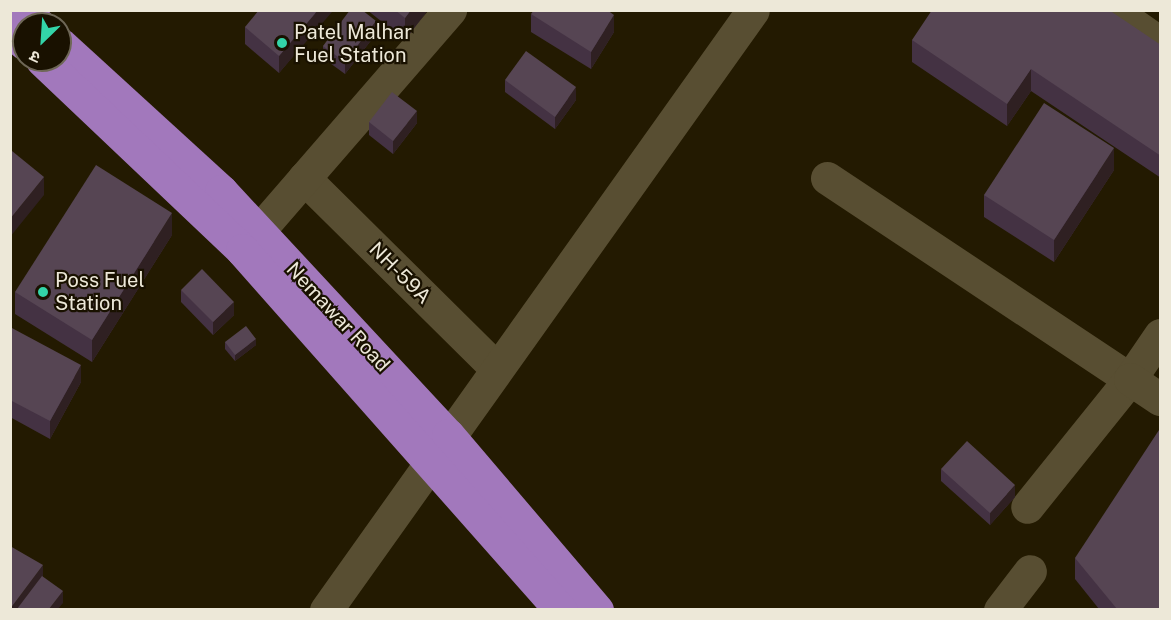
<!DOCTYPE html>
<meta charset="utf-8">
<style>
body{margin:0}
#map{position:relative;width:1171px;height:620px;overflow:hidden;background:#231a01;font-family:"Public Sans","Noto Sans Devanagari",sans-serif}
div>[style]{position:absolute}
.minor>*{height:33px;margin:-16.5px;padding:0 16.5px;transform-origin:16.5px;border-radius:16.5px;background:#584e32}
.highway>*{height:33px;margin:-16.5px;padding:0 16.5px;transform-origin:16.5px;border-radius:16.5px;background:#a278bc}
.wall>*{inset:0;background:#443243}
.shaded-wall>*{inset:0;background:#2f2022}
.building>*{inset:0;background:#564553}
.dots>*{width:16px;height:16px;translate:-50% -50%;box-sizing:border-box;border:3px solid #191100;border-radius:50%}
span{translate:-50% -50%;white-space:nowrap;text-align:center;line-height:1.15;-webkit-text-stroke:4.5px #191100;paint-order:stroke}
.poi-label{font-size:20px;color:#ede8d8}
.left{translate:0 -50%;text-align:left}
.street-label{font-size:20px;color:#ede8d8}
.frame{position:absolute;inset:0;border:12px solid #ede8d8;pointer-events:none}
.north{position:absolute;left:12px;top:12px;width:60px;height:60px;box-sizing:border-box;background:#191100;border:2px solid #6e6756;border-radius:50%;rotate:205deg;font-size:16px;font-weight:700;line-height:24px;text-align:center;color:#ede8d8}
.north::after{content:'';display:block;margin:auto;width:21px;height:27px;background:#33d4a8;clip-path:polygon(50% 0,100% 100%,50% 72%,0 100%)}
</style>
<div id="map">
<div class="minor">
<i style="left:1113px;top:10px;width:57px;rotate:35.1deg"></i>
<i style="left:304px;top:178px;width:270px;rotate:44.7deg"></i>
<i style="left:827px;top:178px;width:364px;rotate:33.6deg"></i>
<i style="left:1130px;top:379px;width:164px;rotate:128.8deg"></i>
<i style="left:242px;top:250px;width:318px;rotate:-49.1deg"></i>
<i style="left:1160px;top:335px;width:53px;rotate:124.3deg"></i>
<i style="left:1130px;top:379px;width:36px;rotate:34deg"></i>
<i style="left:326px;top:610px;width:736px;rotate:-54.56deg"></i>
<i style="left:1000px;top:610px;width:49px;rotate:-52.4deg"></i>
</div>
<div class="highway">
<i style="left:24px;top:10px;width:20px;rotate:45deg"></i>
<i style="left:10px;top:30px;width:19px;rotate:43deg"></i>
<i style="left:60px;top:44px;width:218px;rotate:42.4deg"></i>
<i style="left:221px;top:191px;width:333px;rotate:47.1deg"></i>
<i style="left:448px;top:435px;width:230px;rotate:49.6deg"></i>
<i style="left:42px;top:60px;width:276px;rotate:43.5deg"></i>
<i style="left:242px;top:250px;width:481px;rotate:48.5deg"></i>
</div>
<div class="wall">
<i style="clip-path:polygon(332px 10px,279px 73px,245px 44px,245px 27px)"></i>
<i style="clip-path:polygon(367px 10px,428px 10px,405px 40px)"></i>
<i style="clip-path:polygon(531px 14px,614px 32px,591px 69px,531px 32px)"></i>
<i style="clip-path:polygon(376px 34px,345px 74px,323px 58px,323px 46px)"></i>
<i style="clip-path:polygon(912px 40px,1161px 45px,1161px 178px,1031px 91px,1007px 126px,912px 62px)"></i>
<i style="clip-path:polygon(505px 80px,576px 100px,555px 129px,505px 92px)"></i>
<i style="clip-path:polygon(369px 122px,417px 123px,393px 154px,369px 135px)"></i>
<i style="clip-path:polygon(1114px 170px,1054px 262px,984px 217px,984px 195px)"></i>
<i style="clip-path:polygon(172px 235px,92px 362px,15px 314px,15px 292px)"></i>
<i style="clip-path:polygon(181px 290px,234px 315px,213px 335px,181px 302px)"></i>
<i style="clip-path:polygon(10px 327px,81px 382px,50px 439px,10px 417px)"></i>
<i style="clip-path:polygon(225px 342px,256px 345px,235px 361px,225px 349px)"></i>
<i style="clip-path:polygon(941px 469px,1015px 497px,990px 525px,941px 481px)"></i>
<i style="clip-path:polygon(1075px 558px,1161px 609px,1099px 609px,1075px 579px)"></i>
</div>
<div class="shaded-wall">
<i style="clip-path:polygon(318px 10px,332px 10px,332px 12px,279px 73px,279px 56px)"></i>
<i style="clip-path:polygon(411px 10px,428px 10px,405px 40px,405px 18px)"></i>
<i style="clip-path:polygon(614px 15px,614px 32px,591px 69px,591px 52px)"></i>
<i style="clip-path:polygon(376px 21px,376px 34px,345px 74px,345px 62px)"></i>
<i style="clip-path:polygon(1031px 69px,1031px 91px,1007px 126px,1007px 104px)"></i>
<i style="clip-path:polygon(576px 87px,576px 100px,555px 129px,555px 117px)"></i>
<i style="clip-path:polygon(417px 111px,417px 123px,393px 154px,393px 141px)"></i>
<i style="clip-path:polygon(1114px 148px,1114px 170px,1054px 262px,1054px 240px)"></i>
<i style="clip-path:polygon(44px 177px,44px 195px,10px 237px,10px 219px)"></i>
<i style="clip-path:polygon(172px 213px,172px 235px,92px 362px,92px 340px)"></i>
<i style="clip-path:polygon(234px 302px,234px 315px,213px 335px,213px 322px)"></i>
<i style="clip-path:polygon(256px 339px,256px 345px,235px 361px,235px 355px)"></i>
<i style="clip-path:polygon(81px 365px,81px 382px,50px 439px,50px 421px)"></i>
<i style="clip-path:polygon(1015px 485px,1015px 497px,990px 525px,990px 513px)"></i>
<i style="clip-path:polygon(43px 565px,43px 583px,23px 609px,10px 609px)"></i>
<i style="clip-path:polygon(63px 591px,63px 603px,58px 609px,49px 609px)"></i>
</div>
<div class="building">
<i style="clip-path:polygon(259px 10px,318px 10px,279px 56px,245px 27px)"></i>
<i style="clip-path:polygon(350px 10px,362px 10px,376px 21px,345px 62px,323px 46px)"></i>
<i style="clip-path:polygon(395px 10px,411px 10px,405px 18px)"></i>
<i style="clip-path:polygon(534px 10px,607px 10px,614px 15px,591px 52px,531px 14px)"></i>
<i style="clip-path:polygon(932px 10px,1109px 10px,1161px 45px,1161px 156px,1031px 69px,1007px 104px,912px 40px)"></i>
<i style="clip-path:polygon(526px 51px,576px 87px,555px 117px,505px 80px)"></i>
<i style="clip-path:polygon(392px 92px,417px 111px,393px 141px,369px 122px)"></i>
<i style="clip-path:polygon(1044px 103px,1114px 148px,1054px 240px,984px 195px)"></i>
<i style="clip-path:polygon(12px 151px,44px 177px,10px 219px,10px 153px)"></i>
<i style="clip-path:polygon(96px 165px,172px 213px,92px 340px,15px 292px)"></i>
<i style="clip-path:polygon(202px 269px,234px 302px,213px 322px,181px 290px)"></i>
<i style="clip-path:polygon(246px 326px,256px 339px,235px 355px,225px 342px)"></i>
<i style="clip-path:polygon(10px 327px,81px 365px,50px 421px,10px 400px)"></i>
<i style="clip-path:polygon(1161px 427px,1161px 609px,1117px 609px,1075px 558px)"></i>
<i style="clip-path:polygon(967px 441px,1015px 485px,990px 513px,941px 469px)"></i>
<i style="clip-path:polygon(10px 546px,43px 565px,10px 609px)"></i>
<i style="clip-path:polygon(42px 576px,63px 591px,49px 609px,17px 609px)"></i>
</div>
<div class="dots">
<i style="left:282px;top:43px;background:#33d4a8"></i>
<i style="left:43px;top:292px;background:#33d4a8"></i>
</div>
<div class="poi-label">
<span class="left" style="left:294px;top:44px">Patel Malhar<br>Fuel Station</span>
<span class="left" style="left:55px;top:292px">Poss Fuel<br>Station</span>
</div>
<div class="street-label">
<span style="left:400px;top:273px;rotate:45deg">NH-59A</span>
<span style="left:338px;top:317px;rotate:47deg">Nemawar Road</span>
</div>
<div class="frame"></div>
<div class="north">उ</div>
</div>
